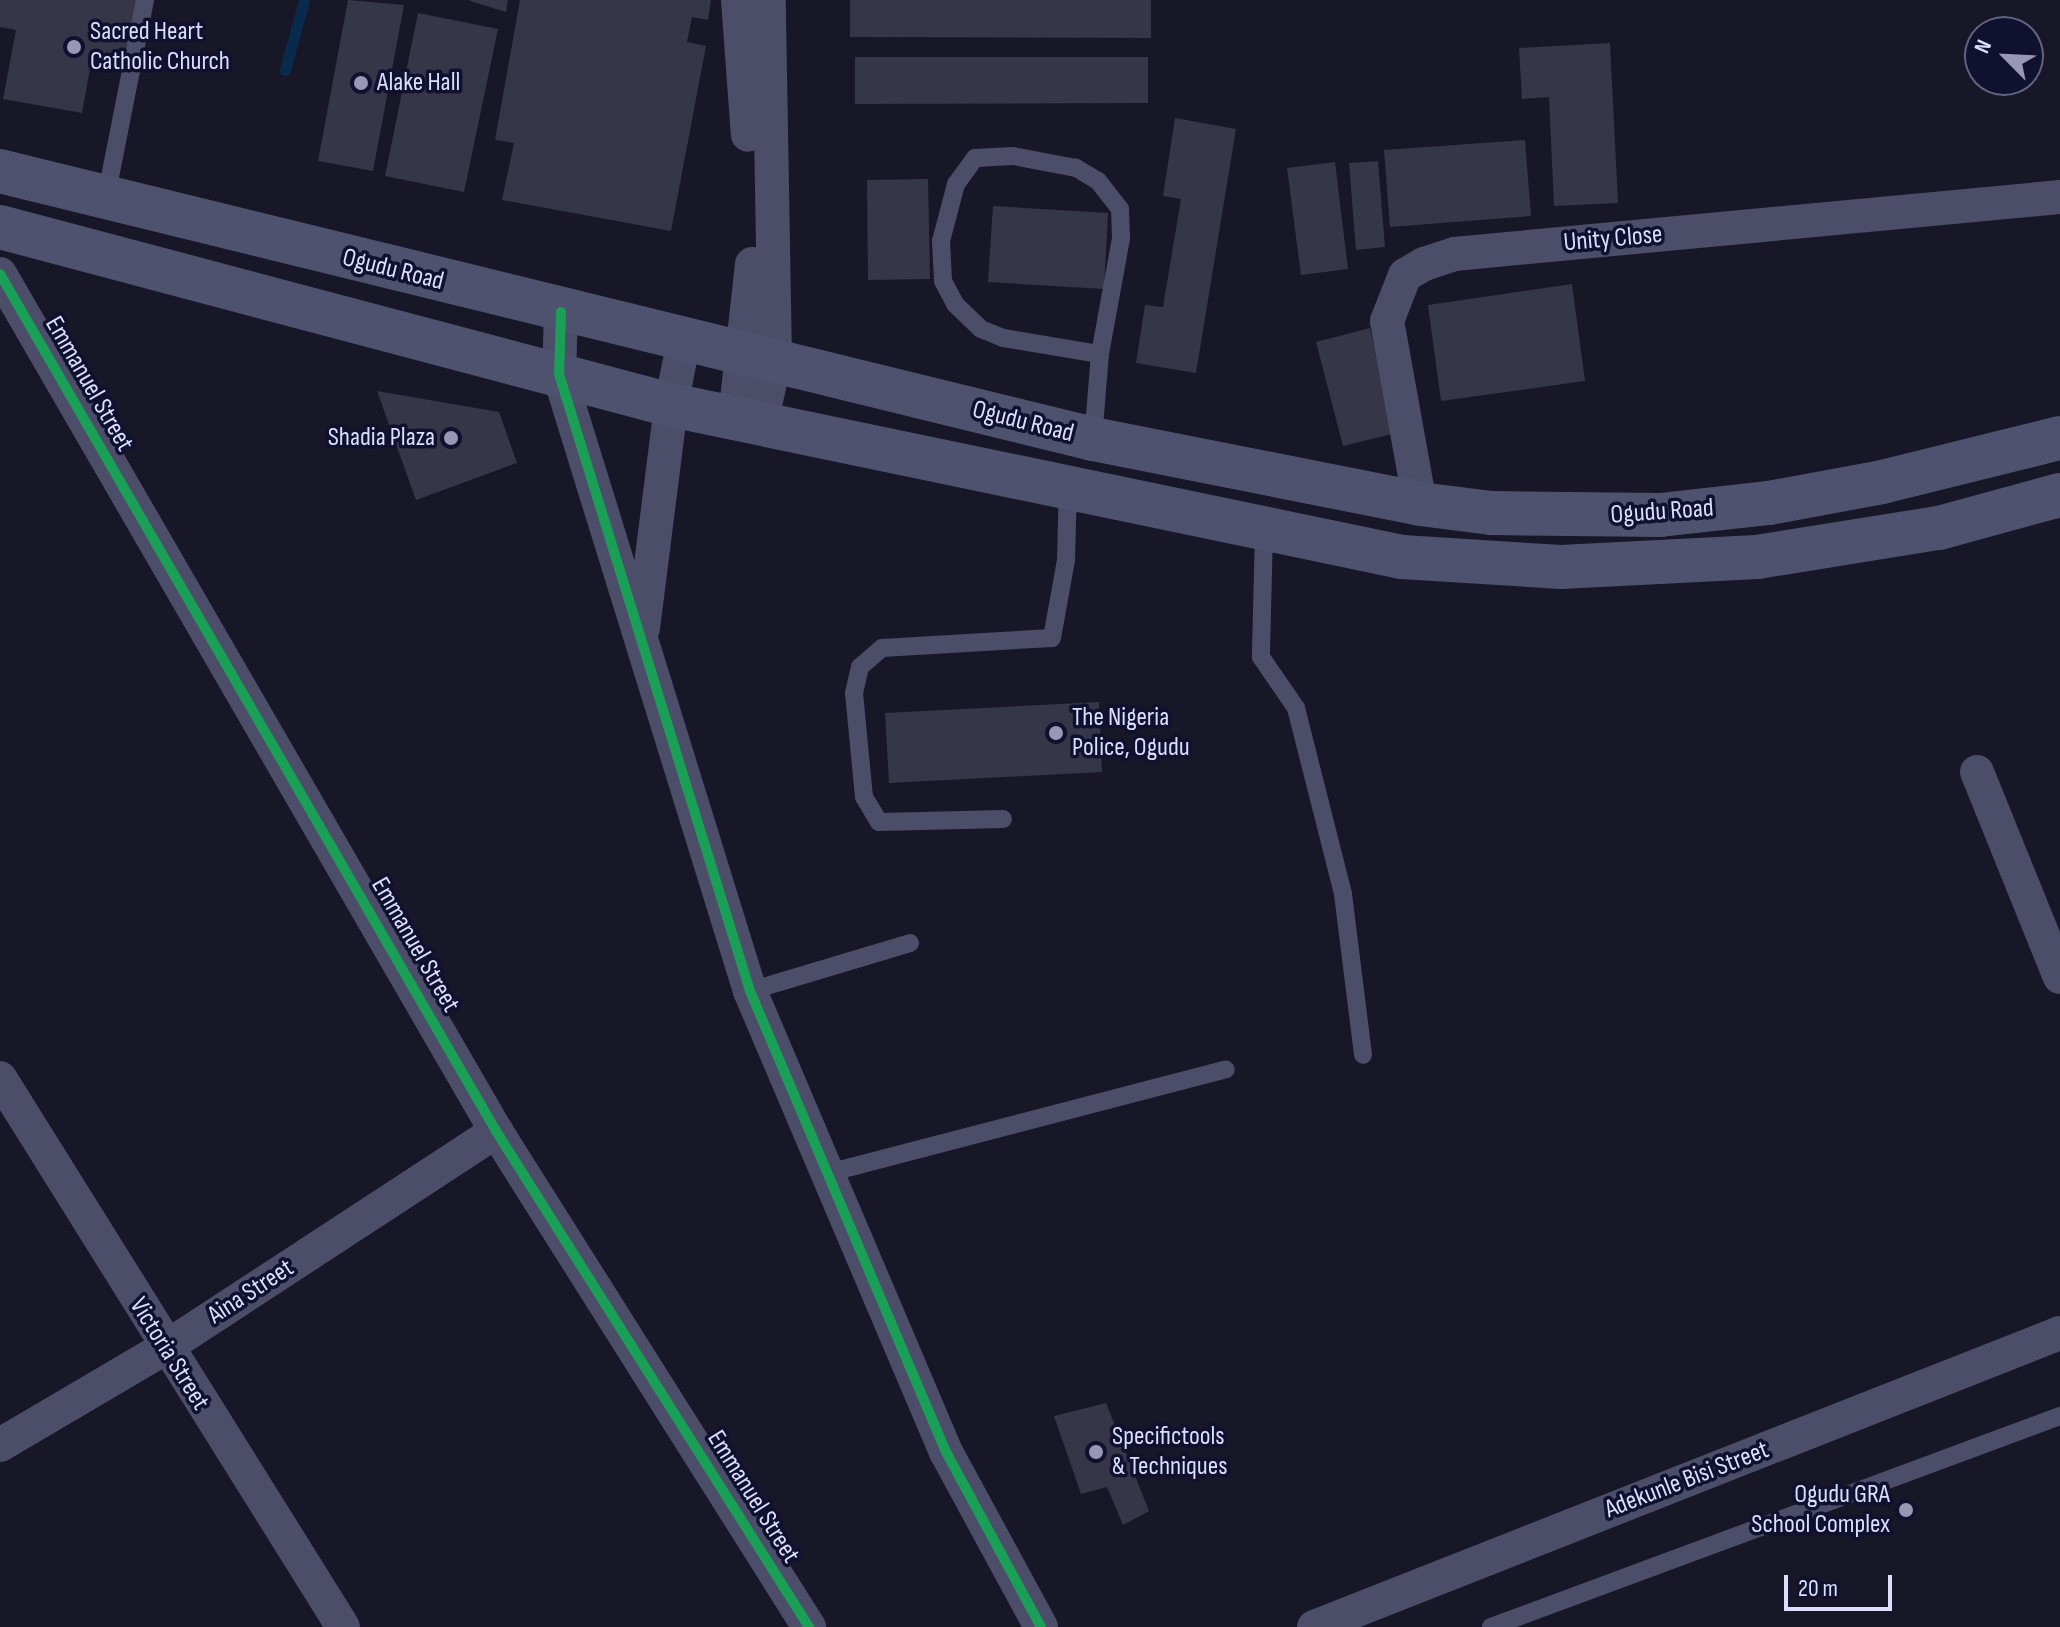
<!DOCTYPE html>
<style>
body{margin:0}
#map{position:relative;width:2060px;height:1627px;overflow:hidden;background:#171728;font-family:"Sofia Sans Condensed",sans-serif}
div>[style]{position:absolute}
.stream>*{height:11px;margin:-5.5px;padding:0 5.5px;transform-origin:5.5px;border-radius:5.5px;background:#082b4d}
.building>*{inset:0;background:#363649}
.service>*{height:18px;margin:-9px;padding:0 9px;transform-origin:9px;border-radius:9px;background:#4c4e69}
.minor>*{height:34px;margin:-17px;padding:0 17px;transform-origin:17px;border-radius:17px;background:#4c4e69}
.secondary>*{height:44px;margin:-22px;padding:0 22px;transform-origin:22px;border-radius:22px;background:#4f526e}
.cycleway>*{height:10px;margin:-5px;padding:0 5px;transform-origin:5px;border-radius:5px;background:#1a9f57}
.dots>*{width:22px;height:22px;translate:-50% -50%;box-sizing:border-box;border:4px solid #10102f;border-radius:50%}
span{translate:-50% -50%;white-space:nowrap;text-align:center;line-height:1.15;-webkit-text-stroke:7px #10102f;paint-order:stroke}
.poi-label{font-size:26px;color:#dddeff}
.left{translate:0 -50%;text-align:left}
.right{translate:-100% -50%;text-align:right}
.street-label{font-size:26px;color:#dddeff}
.north{position:absolute;left:1964px;top:16px;width:80px;height:80px;box-sizing:border-box;background:#10102f;border:2px solid #626282;border-radius:50%;rotate:294deg;font-size:22px;font-weight:700;line-height:32px;text-align:center;color:#dddeff}
.north::after{content:'';display:block;margin:auto;width:28px;height:36px;background:#9898b4;clip-path:polygon(50% 0,100% 100%,50% 72%,0 100%)}
.scale{position:absolute;left:1784px;top:1575px;width:108px;height:36px;box-sizing:border-box;border:4px solid #dddeff;border-top:0;padding-left:10px;font-size:24px;line-height:28px;white-space:nowrap;color:#dddeff;-webkit-text-stroke:6px #10102f;paint-order:stroke}
</style>
<div id="map">
<div class="stream">
<i style="left:285px;top:70px;width:73px;rotate:-74.8deg"></i>
</div>
<div class="building">
<i style="clip-path:polygon(0 0,143px 0,130px 70px,91px 63px,82px 113px,3px 99px,16px 30px,0 27px)"></i>
<i style="clip-path:polygon(348px 0,404px 5px,373px 171px,318px 161px)"></i>
<i style="clip-path:polygon(470px 0,508px 0,506px 12px,470px 1px)"></i>
<i style="clip-path:polygon(520px 0,711px 0,708px 20px,692px 17px,687px 42px,706px 46px,671px 231px,502px 200px,514px 143px,495px 140px)"></i>
<i style="clip-path:polygon(850px 0,1151px 0,1151px 38px,850px 37px)"></i>
<i style="clip-path:polygon(418px 13px,498px 29px,464px 192px,385px 176px)"></i>
<i style="clip-path:polygon(1610px 43px,1618px 203px,1554px 206px,1549px 97px,1522px 99px,1519px 48px)"></i>
<i style="clip-path:polygon(855px 57px,1148px 57px,1148px 103px,855px 104px)"></i>
<i style="clip-path:polygon(1175px 118px,1236px 129px,1196px 373px,1136px 363px,1145px 305px,1163px 307px,1181px 199px,1163px 196px)"></i>
<i style="clip-path:polygon(1525px 140px,1531px 216px,1390px 227px,1384px 150px)"></i>
<i style="clip-path:polygon(1378px 161px,1385px 247px,1356px 250px,1349px 163px)"></i>
<i style="clip-path:polygon(1335px 162px,1348px 269px,1301px 275px,1287px 168px)"></i>
<i style="clip-path:polygon(928px 179px,930px 279px,868px 280px,867px 180px)"></i>
<i style="clip-path:polygon(993px 206px,1108px 213px,1104px 289px,988px 282px)"></i>
<i style="clip-path:polygon(1572px 284px,1585px 381px,1441px 401px,1428px 305px)"></i>
<i style="clip-path:polygon(1370px 328px,1396px 433px,1343px 446px,1316px 342px)"></i>
<i style="clip-path:polygon(377px 391px,499px 412px,517px 463px,416px 500px)"></i>
<i style="clip-path:polygon(1099px 702px,1102px 772px,889px 783px,885px 713px)"></i>
<i style="clip-path:polygon(1106px 1403px,1149px 1511px,1123px 1525px,1107px 1487px,1081px 1494px,1054px 1416px)"></i>
</div>
<div class="service">
<i style="left:106px;top:197px;width:201px;rotate:-78.8deg"></i>
<i style="left:1093px;top:439px;width:85px;rotate:-85.3deg"></i>
<i style="left:1100px;top:354px;width:118px;rotate:-79.7deg"></i>
<i style="left:1121px;top:238px;width:29px;rotate:-92deg"></i>
<i style="left:1120px;top:209px;width:36px;rotate:-128deg"></i>
<i style="left:1098px;top:181px;width:26px;rotate:-149deg"></i>
<i style="left:1076px;top:168px;width:64px;rotate:-169.2deg"></i>
<i style="left:1013px;top:156px;width:38px;rotate:177deg"></i>
<i style="left:975px;top:158px;width:32px;rotate:126deg"></i>
<i style="left:956px;top:184px;width:59px;rotate:104.7deg"></i>
<i style="left:941px;top:241px;width:40px;rotate:87.1deg"></i>
<i style="left:943px;top:281px;width:26px;rotate:62deg"></i>
<i style="left:955px;top:304px;width:36px;rotate:44deg"></i>
<i style="left:981px;top:329px;width:24px;rotate:22deg"></i>
<i style="left:1003px;top:338px;width:98px;rotate:9.4deg"></i>
<i style="left:1264px;top:530px;width:127px;rotate:91.4deg"></i>
<i style="left:1261px;top:657px;width:62px;rotate:55.5deg"></i>
<i style="left:1296px;top:708px;width:192px;rotate:75.8deg"></i>
<i style="left:1343px;top:894px;width:162px;rotate:82.9deg"></i>
<i style="left:1003px;top:819px;width:124px;rotate:178.6deg"></i>
<i style="left:879px;top:822px;width:29px;rotate:-121deg"></i>
<i style="left:864px;top:797px;width:104px;rotate:-95.5deg"></i>
<i style="left:854px;top:693px;width:27px;rotate:-77deg"></i>
<i style="left:860px;top:667px;width:29px;rotate:-41deg"></i>
<i style="left:882px;top:648px;width:170px;rotate:-3.4deg"></i>
<i style="left:1052px;top:638px;width:79px;rotate:-79.8deg"></i>
<i style="left:1066px;top:560px;width:74px;rotate:-88.5deg"></i>
<i style="left:750px;top:991px;width:167px;rotate:-16.7deg"></i>
<i style="left:828px;top:1173px;width:411px;rotate:-14.6deg"></i>
<i style="left:1491px;top:1627px;width:607px;rotate:-20.35deg"></i>
</div>
<div class="minor">
<i style="left:738px;top:0;width:135px;rotate:85.8deg"></i>
<i style="left:0;top:274px;width:990px;rotate:59.94deg"></i>
<i style="left:496px;top:1131px;width:587px;rotate:57.75deg"></i>
<i style="left:561px;top:312px;width:62px;rotate:91.8deg"></i>
<i style="left:559px;top:374px;width:646px;rotate:72.8deg"></i>
<i style="left:750px;top:991px;width:501px;rotate:66.97deg"></i>
<i style="left:946px;top:1452px;width:199px;rotate:61.5deg"></i>
<i style="left:735px;top:418px;width:155px;rotate:-83.7deg"></i>
<i style="left:761px;top:423px;width:65px;rotate:-77.5deg"></i>
<i style="left:775px;top:360px;width:360px;rotate:-91deg"></i>
<i style="left:1420px;top:504px;width:186px;rotate:-100.2deg"></i>
<i style="left:1387px;top:321px;width:49px;rotate:-68.6deg"></i>
<i style="left:1405px;top:275px;width:22px;rotate:-30deg"></i>
<i style="left:1424px;top:264px;width:32px;rotate:-18deg"></i>
<i style="left:1454px;top:254px;width:609px;rotate:-5.37deg"></i>
<i style="left:643px;top:628px;width:225px;rotate:-82.8deg"></i>
<i style="left:671px;top:405px;width:66px;rotate:-78.7deg"></i>
<i style="left:1977px;top:772px;width:221px;rotate:68deg"></i>
<i style="left:0;top:1078px;width:647px;rotate:58deg"></i>
<i style="left:0;top:1445px;width:191px;rotate:-30.5deg"></i>
<i style="left:165px;top:1348px;width:396px;rotate:-33.2deg"></i>
<i style="left:1314px;top:1627px;width:802px;rotate:-21.51deg"></i>
</div>
<div class="secondary">
<i style="left:0;top:171px;width:1125px;rotate:13.78deg"></i>
<i style="left:1093px;top:439px;width:333px;rotate:11.2deg"></i>
<i style="left:1420px;top:504px;width:72px;rotate:7.2deg"></i>
<i style="left:1491px;top:513px;width:169px;rotate:0.7deg"></i>
<i style="left:1660px;top:515px;width:110px;rotate:-6.3deg"></i>
<i style="left:1769px;top:503px;width:115px;rotate:-10.5deg"></i>
<i style="left:1882px;top:482px;width:183px;rotate:-13.9deg"></i>
<i style="left:0;top:227px;width:694px;rotate:14.86deg"></i>
<i style="left:671px;top:405px;width:747px;rotate:11.75deg"></i>
<i style="left:1402px;top:557px;width:159px;rotate:3.6deg"></i>
<i style="left:1561px;top:567px;width:196px;rotate:-2.9deg"></i>
<i style="left:1757px;top:557px;width:184px;rotate:-9.1deg"></i>
<i style="left:1939px;top:528px;width:125px;rotate:-15.3deg"></i>
</div>
<div class="cycleway">
<i style="left:0;top:274px;width:990px;rotate:59.94deg"></i>
<i style="left:496px;top:1131px;width:587px;rotate:57.75deg"></i>
<i style="left:561px;top:312px;width:62px;rotate:91.8deg"></i>
<i style="left:559px;top:374px;width:646px;rotate:72.8deg"></i>
<i style="left:750px;top:991px;width:501px;rotate:66.97deg"></i>
<i style="left:946px;top:1452px;width:199px;rotate:61.5deg"></i>
</div>
<div class="dots">
<i style="left:74px;top:47px;background:#9898b4"></i>
<i style="left:361px;top:83px;background:#9898b4"></i>
<i style="left:451px;top:438px;background:#9898b4"></i>
<i style="left:1056px;top:733px;background:#9898b4"></i>
<i style="left:1096px;top:1452px;background:#9898b4"></i>
<i style="left:1906px;top:1510px;background:#9898b4"></i>
</div>
<div class="poi-label">
<span class="left" style="left:90px;top:47px">Sacred Heart<br>Catholic Church</span>
<span class="left" style="left:377px;top:83px">Alake Hall</span>
<span class="right" style="left:435px;top:438px">Shadia Plaza</span>
<span class="left" style="left:1072px;top:733px">The Nigeria<br>Police, Ogudu</span>
<span class="left" style="left:1112px;top:1452px">Specifictools<br>&amp; Techniques</span>
<span class="right" style="left:1890px;top:1510px">Ogudu GRA<br>School Complex</span>
</div>
<div class="street-label">
<span style="left:1613px;top:239px;rotate:-5deg">Unity Close</span>
<span style="left:393px;top:270px;rotate:14deg">Ogudu Road</span>
<span style="left:89px;top:384px;rotate:60deg">Emmanuel Street</span>
<span style="left:1023px;top:422px;rotate:14deg">Ogudu Road</span>
<span style="left:1662px;top:512px;rotate:-4deg">Ogudu Road</span>
<span style="left:415px;top:945px;rotate:60deg">Emmanuel Street</span>
<span style="left:251px;top:1292px;rotate:-33deg">Aina Street</span>
<span style="left:169px;top:1354px;rotate:58deg">Victoria Street</span>
<span style="left:1687px;top:1480px;rotate:-21deg">Adekunle Bisi Street</span>
<span style="left:753px;top:1497px;rotate:58deg">Emmanuel Street</span>
</div>
<div class="north">N</div>
<div class="scale">20 m</div>
</div>
